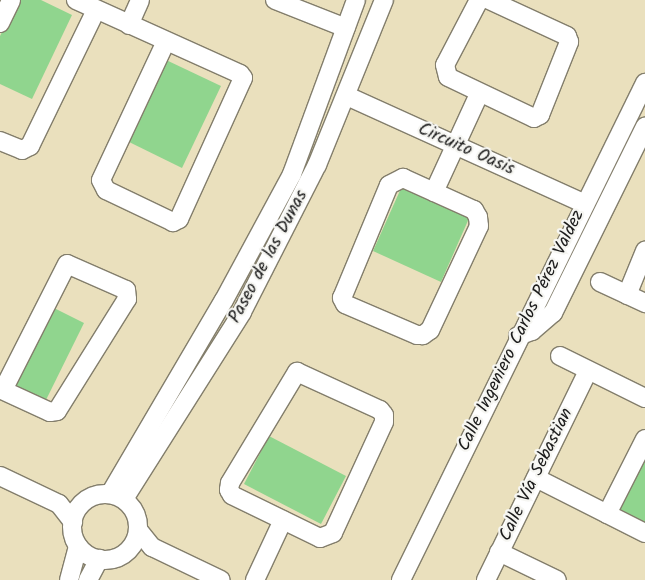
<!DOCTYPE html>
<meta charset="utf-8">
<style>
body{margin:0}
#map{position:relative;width:645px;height:580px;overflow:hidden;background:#eae0bd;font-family:Kalam,sans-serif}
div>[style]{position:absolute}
.green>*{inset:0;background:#90d58e}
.roads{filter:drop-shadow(1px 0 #837e6c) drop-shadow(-1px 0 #837e6c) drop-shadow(0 1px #837e6c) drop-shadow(0 -1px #837e6c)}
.minor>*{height:18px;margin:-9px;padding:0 9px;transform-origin:9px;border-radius:9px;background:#fff}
.minor>.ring{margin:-9px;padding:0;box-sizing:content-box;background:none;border:18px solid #fff;border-radius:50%}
span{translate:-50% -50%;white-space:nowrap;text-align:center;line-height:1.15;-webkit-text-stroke:4.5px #f6f6f2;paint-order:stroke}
.street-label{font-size:18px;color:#1c1c1c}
</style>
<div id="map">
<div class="green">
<i style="clip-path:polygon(17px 0,41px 0,72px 15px,32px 99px,0 84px,0 36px)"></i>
<i style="clip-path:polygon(164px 59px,221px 86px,182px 168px,125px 140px)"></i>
<i style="clip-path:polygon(402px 186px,470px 216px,441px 282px,373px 251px)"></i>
<i style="clip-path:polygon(50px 306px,84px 323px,44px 404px,9px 390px)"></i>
<i style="clip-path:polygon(269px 436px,346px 476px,321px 524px,244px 484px)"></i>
<i style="clip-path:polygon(645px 457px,645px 524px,619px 512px)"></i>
</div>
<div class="roads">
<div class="minor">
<i style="left:76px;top:0;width:180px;rotate:24.3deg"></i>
<i style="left:240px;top:74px;width:5px;rotate:53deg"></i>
<i style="left:243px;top:78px;width:155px;rotate:114.4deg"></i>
<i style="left:179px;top:219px;width:7px;rotate:153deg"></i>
<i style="left:173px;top:222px;width:74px;rotate:-154.5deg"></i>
<i style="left:106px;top:190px;width:11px;rotate:-117deg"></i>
<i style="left:101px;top:180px;width:153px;rotate:-64.9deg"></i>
<i style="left:275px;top:0;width:76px;rotate:21.5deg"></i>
<i style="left:479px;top:0;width:73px;rotate:117.6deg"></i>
<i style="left:445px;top:65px;width:12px;rotate:76deg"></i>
<i style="left:448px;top:77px;width:95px;rotate:25.5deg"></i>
<i style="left:534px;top:118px;width:7px;rotate:-27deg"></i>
<i style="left:540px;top:115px;width:79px;rotate:-68.3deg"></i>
<i style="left:569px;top:42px;width:6px;rotate:-108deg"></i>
<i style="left:567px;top:36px;width:86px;rotate:-155.2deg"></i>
<i style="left:0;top:23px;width:25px;rotate:-64deg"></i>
<i style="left:129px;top:25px;width:27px;rotate:-66deg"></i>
<i style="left:347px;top:96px;width:261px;rotate:24.4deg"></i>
<i style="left:0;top:141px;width:24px;rotate:22deg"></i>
<i style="left:22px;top:150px;width:9px;rotate:-27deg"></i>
<i style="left:30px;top:146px;width:151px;rotate:-64.1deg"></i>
<i style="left:403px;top:178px;width:78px;rotate:24.3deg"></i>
<i style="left:474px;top:210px;width:8px;rotate:60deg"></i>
<i style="left:478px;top:217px;width:9px;rotate:84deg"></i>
<i style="left:479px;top:226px;width:115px;rotate:115.2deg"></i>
<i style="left:430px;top:330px;width:9px;rotate:144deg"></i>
<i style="left:423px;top:335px;width:6px;rotate:180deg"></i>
<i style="left:417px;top:335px;width:78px;rotate:-156.7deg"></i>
<i style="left:345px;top:304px;width:7px;rotate:-117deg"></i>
<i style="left:342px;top:298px;width:122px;rotate:-67.4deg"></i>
<i style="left:389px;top:185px;width:16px;rotate:-27deg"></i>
<i style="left:434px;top:192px;width:108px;rotate:-65.3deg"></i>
<i style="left:600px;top:282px;width:50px;rotate:25deg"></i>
<i style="left:627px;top:295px;width:48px;rotate:-67.8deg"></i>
<i style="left:518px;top:336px;width:15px;rotate:-20deg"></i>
<i style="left:532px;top:331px;width:28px;rotate:-41deg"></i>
<i style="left:553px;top:313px;width:208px;rotate:-63.7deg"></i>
<i style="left:560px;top:356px;width:95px;rotate:26.3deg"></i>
<i style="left:297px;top:372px;width:91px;rotate:24.6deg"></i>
<i style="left:380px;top:410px;width:6px;rotate:51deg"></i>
<i style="left:384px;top:415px;width:7px;rotate:90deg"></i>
<i style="left:384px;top:422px;width:122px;rotate:114.7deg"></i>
<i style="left:333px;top:533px;width:14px;rotate:159deg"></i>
<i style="left:320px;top:538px;width:98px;rotate:-154deg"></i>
<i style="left:232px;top:495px;width:6px;rotate:-121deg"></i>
<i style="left:229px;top:490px;width:7px;rotate:-82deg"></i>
<i style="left:230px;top:483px;width:130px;rotate:-58.9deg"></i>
<i style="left:0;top:389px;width:55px;rotate:24.7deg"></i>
<i style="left:50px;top:412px;width:7px;rotate:-8deg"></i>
<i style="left:57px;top:411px;width:132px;rotate:-58deg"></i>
<i style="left:127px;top:299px;width:9px;rotate:-96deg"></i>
<i style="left:126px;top:290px;width:64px;rotate:-156.2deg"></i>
<i style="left:67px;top:264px;width:141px;rotate:116.9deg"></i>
<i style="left:0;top:476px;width:65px;rotate:25.4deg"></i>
<i style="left:59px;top:504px;width:23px;rotate:52deg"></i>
<i style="left:536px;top:478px;width:122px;rotate:26.8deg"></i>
<i class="ring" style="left:72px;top:494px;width:48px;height:48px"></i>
<i style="left:110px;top:494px;width:225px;rotate:-59.6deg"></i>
<i style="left:224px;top:300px;width:143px;rotate:-61.6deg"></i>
<i style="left:292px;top:174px;width:185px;rotate:-69.8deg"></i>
<i style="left:124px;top:499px;width:221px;rotate:-57.7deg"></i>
<i style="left:242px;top:312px;width:165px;rotate:-63deg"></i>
<i style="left:317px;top:165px;width:178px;rotate:-67.9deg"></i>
<i style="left:607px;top:514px;width:84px;rotate:-63.1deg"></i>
<i style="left:139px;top:531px;width:21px;rotate:51deg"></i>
<i style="left:152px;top:547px;width:76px;rotate:25.6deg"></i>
<i style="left:499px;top:552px;width:64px;rotate:25.8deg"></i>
<i style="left:69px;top:580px;width:35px;rotate:-75deg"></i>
<i style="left:88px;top:580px;width:24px;rotate:-62deg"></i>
<i style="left:255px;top:580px;width:66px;rotate:-65deg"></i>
<i style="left:401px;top:580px;width:554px;rotate:-63.85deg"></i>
<i style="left:486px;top:580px;width:233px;rotate:-64deg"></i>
</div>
</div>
<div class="street-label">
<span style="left:466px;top:150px;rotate:24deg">Circuito Oasis</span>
<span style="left:269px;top:257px;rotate:-62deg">Paseo de las Dunas</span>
<span style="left:522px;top:331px;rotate:-64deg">Calle Ingeniero Carlos Pérez Valdez</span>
<span style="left:537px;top:475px;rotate:-64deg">Calle Vía Sebastian</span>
</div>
</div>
